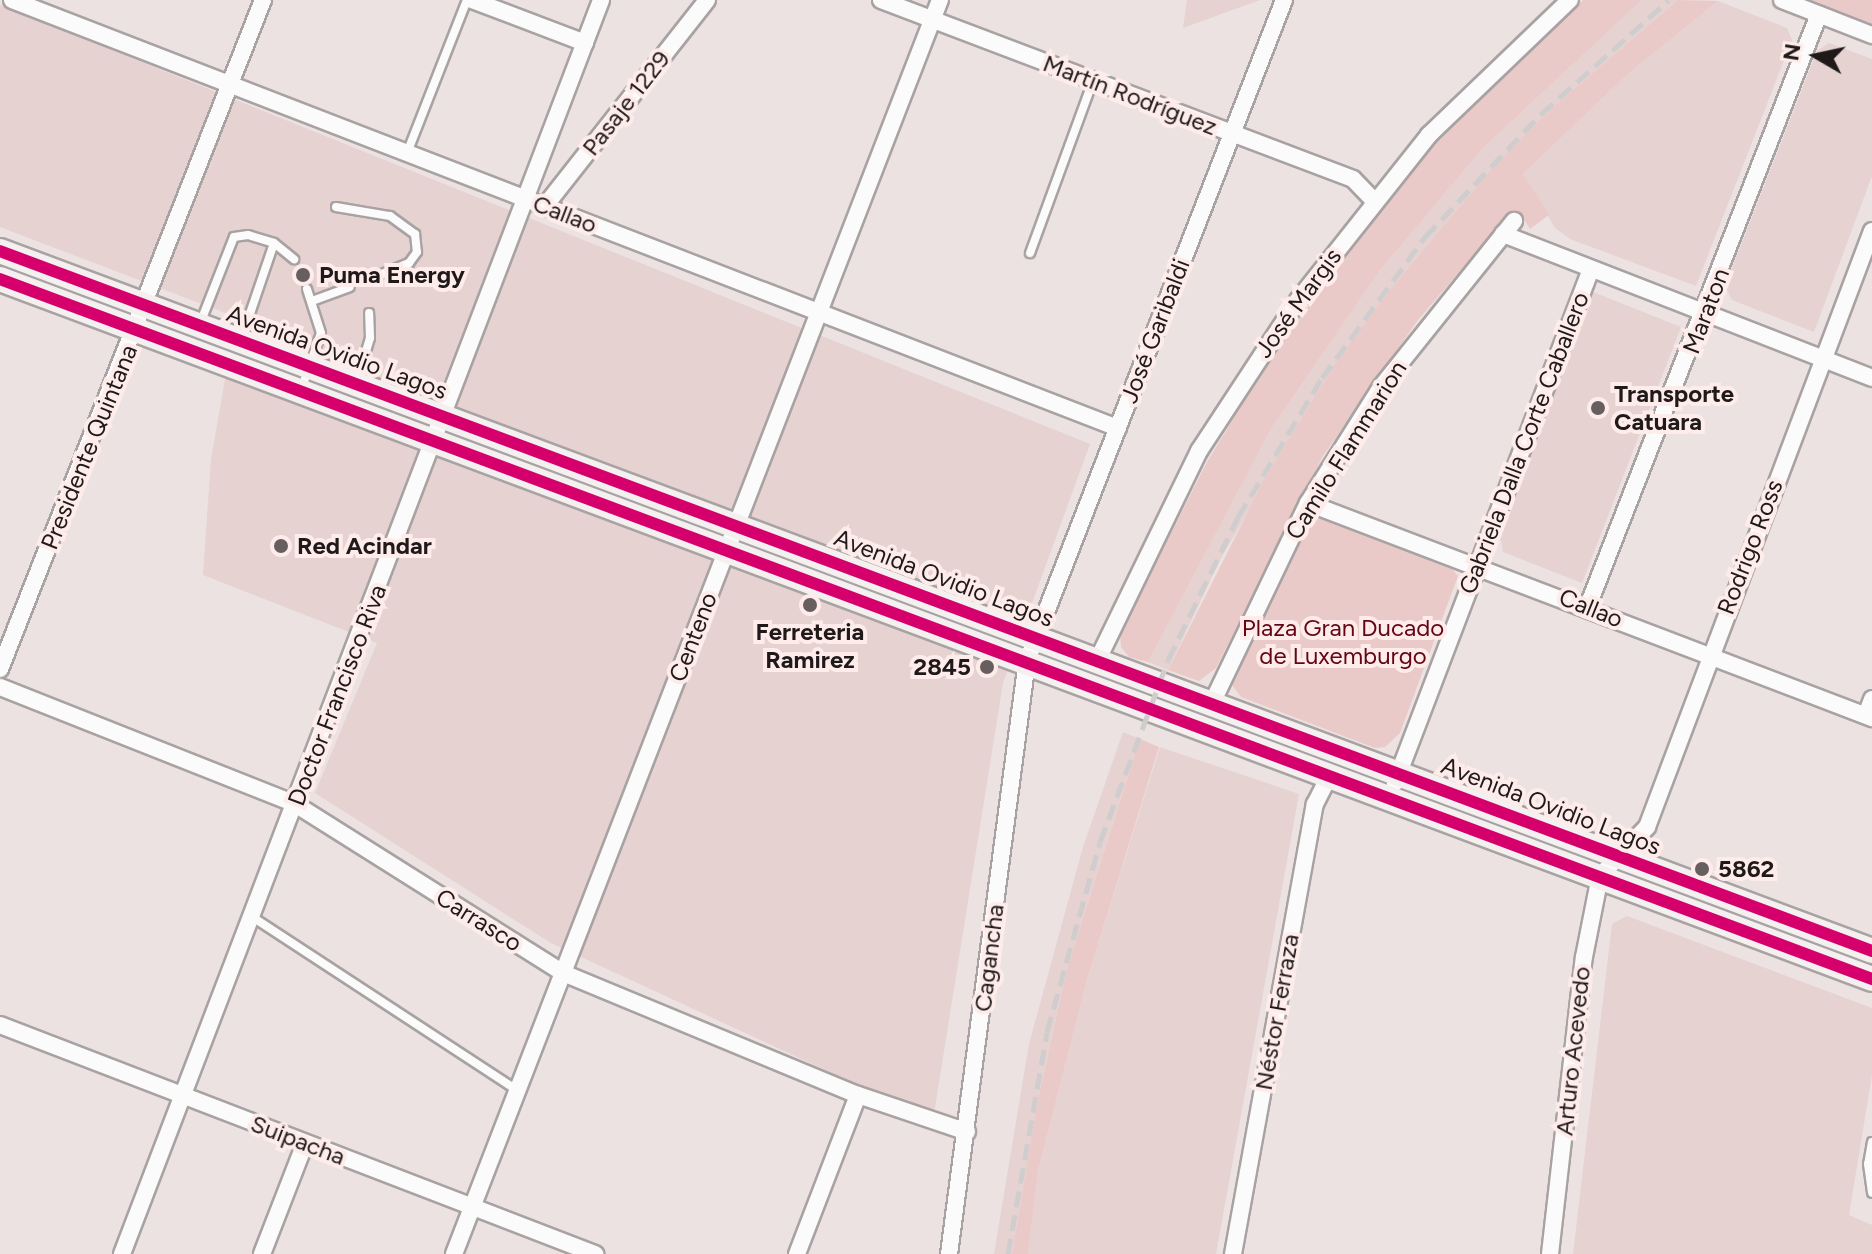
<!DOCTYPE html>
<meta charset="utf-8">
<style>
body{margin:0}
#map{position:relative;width:1872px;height:1254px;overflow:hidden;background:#ece2e2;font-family:Figtree,sans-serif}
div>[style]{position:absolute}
.built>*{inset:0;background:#e5d2d1}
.green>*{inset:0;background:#eacac8}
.roads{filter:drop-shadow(2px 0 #a9a2a2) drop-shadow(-2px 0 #a9a2a2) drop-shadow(0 2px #a9a2a2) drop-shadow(0 -2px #a9a2a2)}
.lane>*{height:8px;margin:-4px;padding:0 4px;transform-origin:4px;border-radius:4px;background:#fcfbfb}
.street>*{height:16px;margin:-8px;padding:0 8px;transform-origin:8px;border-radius:8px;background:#fcfbfb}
.secondary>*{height:24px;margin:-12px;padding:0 12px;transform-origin:12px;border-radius:12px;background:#f4f0f0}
.rail>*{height:5px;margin-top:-2.5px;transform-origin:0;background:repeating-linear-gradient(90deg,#cfcdcd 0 16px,transparent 0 24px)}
.cycleway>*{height:12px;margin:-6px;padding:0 6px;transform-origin:6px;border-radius:6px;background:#d6006c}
.dots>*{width:22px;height:22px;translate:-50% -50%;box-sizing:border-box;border:4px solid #feeceb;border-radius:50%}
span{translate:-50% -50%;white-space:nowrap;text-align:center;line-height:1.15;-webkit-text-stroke:8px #feeceb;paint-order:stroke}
.street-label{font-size:24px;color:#1f1919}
.poi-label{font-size:24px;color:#1f1919;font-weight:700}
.left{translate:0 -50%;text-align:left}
.right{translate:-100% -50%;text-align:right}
.park-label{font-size:24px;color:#640513}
.north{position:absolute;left:1776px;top:16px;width:80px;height:80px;-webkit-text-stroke:6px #feeceb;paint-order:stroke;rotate:279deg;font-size:22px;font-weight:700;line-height:32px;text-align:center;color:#1f1919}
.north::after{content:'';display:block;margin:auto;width:28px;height:36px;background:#1f1919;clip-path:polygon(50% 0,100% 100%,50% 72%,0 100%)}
</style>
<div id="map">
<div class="built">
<i style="clip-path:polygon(1187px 0,1260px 0,1183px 28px)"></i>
<i style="clip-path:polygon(1642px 0,1678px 0,1554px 106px,1335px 364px,1220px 560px,1168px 670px,1148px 662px,1271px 429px,1380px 270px,1484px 147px)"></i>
<i style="clip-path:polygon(1718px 1px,1787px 28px,1792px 40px,1696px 286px,1570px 239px,1555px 228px,1523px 174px,1629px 73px)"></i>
<i style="clip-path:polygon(0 5px,1090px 444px,1003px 683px,933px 1120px,551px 943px,315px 793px,377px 643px,203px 575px,211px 459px,236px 317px,0 227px)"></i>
<i style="clip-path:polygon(1829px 43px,1872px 59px,1872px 176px,1814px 332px,1732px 300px,1725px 286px,1817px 51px)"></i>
<i style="clip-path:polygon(1593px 292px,1681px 327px,1582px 583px,1503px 552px,1499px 530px)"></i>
<i style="clip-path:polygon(1123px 732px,1140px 739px,1067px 969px,1036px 1109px,1012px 1254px,994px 1254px,1029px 1044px,1083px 847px)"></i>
<i style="clip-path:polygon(1160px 747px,1299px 794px,1216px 1254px,1028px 1254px,1038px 1171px,1087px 980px)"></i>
<i style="clip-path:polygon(1627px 916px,1872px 1008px,1872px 1075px,1849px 1215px,1872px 1225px,1872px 1254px,1573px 1254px,1612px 924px)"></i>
</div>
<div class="green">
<i style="clip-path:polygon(1583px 0,1642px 0,1484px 147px,1380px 270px,1271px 429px,1148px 662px,1129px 657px,1121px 647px,1120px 634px,1207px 462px,1280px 342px,1428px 151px)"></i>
<i style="clip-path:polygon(1678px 0,1718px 1px,1629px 73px,1523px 174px,1549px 215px,1530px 229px,1519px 212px,1510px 213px,1418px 320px,1323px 456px,1216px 668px,1199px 681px,1168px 670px,1264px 480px,1335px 364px,1391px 289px,1492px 169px,1554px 106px)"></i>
<i style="clip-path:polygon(1812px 0,1872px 0,1872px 25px,1812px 1px)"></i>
<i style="clip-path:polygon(1328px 518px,1448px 564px,1458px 576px,1400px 733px,1385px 747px,1375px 748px,1241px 697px,1232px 685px,1231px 674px,1303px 527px,1310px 520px)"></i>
<i style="clip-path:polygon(1140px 739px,1159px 747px,1087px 980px,1038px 1171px,1028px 1254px,1012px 1254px,1036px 1109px,1067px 969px)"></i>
</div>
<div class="roads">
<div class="lane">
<i style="left:407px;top:153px;width:164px;rotate:-68.6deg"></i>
<i style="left:336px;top:207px;width:55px;rotate:9.5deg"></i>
<i style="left:390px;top:216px;width:31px;rotate:36deg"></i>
<i style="left:415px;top:234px;width:18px;rotate:84deg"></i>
<i style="left:417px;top:252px;width:14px;rotate:126deg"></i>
<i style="left:409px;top:263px;width:45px;rotate:158deg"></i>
<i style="left:1030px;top:253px;width:183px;rotate:-69.9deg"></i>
<i style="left:312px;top:301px;width:40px;rotate:-20.2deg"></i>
<i style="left:201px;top:321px;width:90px;rotate:-68.6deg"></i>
<i style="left:234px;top:237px;width:14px;rotate:-8deg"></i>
<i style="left:248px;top:235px;width:27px;rotate:17deg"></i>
<i style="left:274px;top:243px;width:26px;rotate:39deg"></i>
<i style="left:241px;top:340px;width:102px;rotate:-71.2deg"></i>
<i style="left:357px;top:381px;width:45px;rotate:-73.2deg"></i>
<i style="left:370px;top:338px;width:25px;rotate:-92deg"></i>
<i style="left:301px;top:390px;width:60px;rotate:-70.7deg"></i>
<i style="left:321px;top:333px;width:46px;rotate:-107.7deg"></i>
<i style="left:251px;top:916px;width:318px;rotate:33.2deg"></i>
<i style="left:1872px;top:1142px;width:22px;rotate:100deg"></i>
<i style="left:1868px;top:1164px;width:29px;rotate:82deg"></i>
</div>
<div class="street">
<i style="left:12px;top:0;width:1186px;rotate:21.16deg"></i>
<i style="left:472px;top:0;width:121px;rotate:20.8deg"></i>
<i style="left:881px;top:0;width:505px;rotate:20.77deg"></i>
<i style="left:1353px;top:179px;width:29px;rotate:46deg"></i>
<i style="left:1782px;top:0;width:97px;rotate:21.3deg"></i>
<i style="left:545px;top:206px;width:262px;rotate:-51.8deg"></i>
<i style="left:1503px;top:234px;width:396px;rotate:21.3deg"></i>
<i style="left:1308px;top:503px;width:604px;rotate:20.87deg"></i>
<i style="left:1588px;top:606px;width:635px;rotate:-68.68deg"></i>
<i style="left:1098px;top:659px;width:231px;rotate:-64.1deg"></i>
<i style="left:1199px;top:451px;width:182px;rotate:-56.7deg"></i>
<i style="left:1299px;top:299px;width:209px;rotate:-51.6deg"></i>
<i style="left:1429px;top:135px;width:195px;rotate:-43.8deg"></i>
<i style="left:0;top:669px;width:719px;rotate:-68.54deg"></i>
<i style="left:0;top:687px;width:317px;rotate:21.6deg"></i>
<i style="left:295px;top:804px;width:317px;rotate:32.2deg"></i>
<i style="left:563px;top:973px;width:319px;rotate:22.5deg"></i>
<i style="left:858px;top:1095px;width:115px;rotate:18.7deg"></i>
<i style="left:1213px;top:701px;width:220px;rotate:-64.4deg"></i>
<i style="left:1308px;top:503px;width:137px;rotate:-57.8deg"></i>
<i style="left:1381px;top:387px;width:213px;rotate:-51.3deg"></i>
<i style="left:1866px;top:715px;width:17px;rotate:-69deg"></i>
<i style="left:1395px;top:783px;width:550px;rotate:-69.13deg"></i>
<i style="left:0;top:1025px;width:638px;rotate:21.05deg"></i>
<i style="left:122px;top:1254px;width:1342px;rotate:-69.09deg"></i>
<i style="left:262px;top:1254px;width:119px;rotate:-68.8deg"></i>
<i style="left:454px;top:1254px;width:1345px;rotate:-68.82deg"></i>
<i style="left:797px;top:1254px;width:170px;rotate:-69deg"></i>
<i style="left:949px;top:1254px;width:598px;rotate:-82.51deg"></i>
<i style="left:1027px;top:661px;width:709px;rotate:-68.75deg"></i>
<i style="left:1233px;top:1254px;width:457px;rotate:-79.7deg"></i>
<i style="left:1315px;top:804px;width:35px;rotate:-63deg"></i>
<i style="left:1550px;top:1254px;width:299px;rotate:-83.5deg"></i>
<i style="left:1584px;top:957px;width:83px;rotate:-78.8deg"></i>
<i style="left:1600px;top:876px;width:68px;rotate:-46.2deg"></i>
<i style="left:1647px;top:827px;width:637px;rotate:-69.32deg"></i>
</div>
<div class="secondary">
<i style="left:0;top:251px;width:1999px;rotate:20.5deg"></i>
<i style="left:0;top:279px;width:1999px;rotate:20.5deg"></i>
</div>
</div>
<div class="rail">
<i style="left:1008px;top:1254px;width:225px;rotate:-80deg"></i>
<i style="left:1047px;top:1032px;width:197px;rotate:-74.4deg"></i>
<i style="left:1100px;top:842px;width:194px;rotate:-69.5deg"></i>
<i style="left:1168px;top:660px;width:159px;rotate:-63.9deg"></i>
<i style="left:1238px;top:517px;width:162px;rotate:-58.9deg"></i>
<i style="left:1322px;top:378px;width:175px;rotate:-53.9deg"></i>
<i style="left:1425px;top:237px;width:169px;rotate:-46.7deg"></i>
<i style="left:1541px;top:114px;width:171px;rotate:-41.7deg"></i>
</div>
<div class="cycleway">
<i style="left:0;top:251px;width:1999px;rotate:20.5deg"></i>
<i style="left:0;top:279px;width:1999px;rotate:20.5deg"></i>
</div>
<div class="dots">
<i style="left:303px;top:275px;background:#675f5f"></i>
<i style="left:1598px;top:408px;background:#675f5f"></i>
<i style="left:281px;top:546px;background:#675f5f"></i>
<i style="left:810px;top:605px;background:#675f5f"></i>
<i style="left:987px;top:667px;background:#675f5f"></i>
<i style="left:1702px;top:869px;background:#675f5f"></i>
</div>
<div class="street-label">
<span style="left:1130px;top:95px;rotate:21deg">Martín Rodríguez</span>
<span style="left:626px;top:103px;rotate:-52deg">Pasaje 1229</span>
<span style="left:565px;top:214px;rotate:21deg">Callao</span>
<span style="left:1298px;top:303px;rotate:-54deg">José Margis</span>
<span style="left:1706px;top:311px;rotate:-69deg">Maraton</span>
<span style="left:1155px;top:331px;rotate:-69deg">José Garibaldi</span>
<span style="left:337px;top:352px;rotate:20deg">Avenida Ovidio Lagos</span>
<span style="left:1524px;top:443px;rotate:-69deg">Gabriela Dalla Corte Caballero</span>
<span style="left:89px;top:447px;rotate:-68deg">Presidente Quintana</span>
<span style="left:1346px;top:450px;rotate:-58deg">Camilo Flammarion</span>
<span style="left:1750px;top:547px;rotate:-69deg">Rodrigo Ross</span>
<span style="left:944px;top:578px;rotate:21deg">Avenida Ovidio Lagos</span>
<span style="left:1591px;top:608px;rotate:22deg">Callao</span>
<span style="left:693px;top:637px;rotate:-69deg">Centeno</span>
<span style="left:337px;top:695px;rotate:-69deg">Doctor Francisco Riva</span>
<span style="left:1551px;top:806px;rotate:21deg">Avenida Ovidio Lagos</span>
<span style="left:479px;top:920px;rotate:32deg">Carrasco</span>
<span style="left:989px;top:958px;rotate:-83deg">Cagancha</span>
<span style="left:1277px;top:1012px;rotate:-80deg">Néstor Ferraza</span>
<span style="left:1573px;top:1051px;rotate:-84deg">Arturo Acevedo</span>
<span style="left:298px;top:1140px;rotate:21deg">Suipacha</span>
</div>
<div class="poi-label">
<span class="left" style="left:319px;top:275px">Puma Energy</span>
<span class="left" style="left:1614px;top:408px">Transporte<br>Catuara</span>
<span class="left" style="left:297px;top:546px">Red Acindar</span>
<span style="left:810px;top:646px">Ferreteria<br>Ramirez</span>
<span class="right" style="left:971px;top:667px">2845</span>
<span class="left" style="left:1718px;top:869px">5862</span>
</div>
<div class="park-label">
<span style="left:1343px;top:642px">Plaza Gran Ducado<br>de Luxemburgo</span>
</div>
<div class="north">N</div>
</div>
